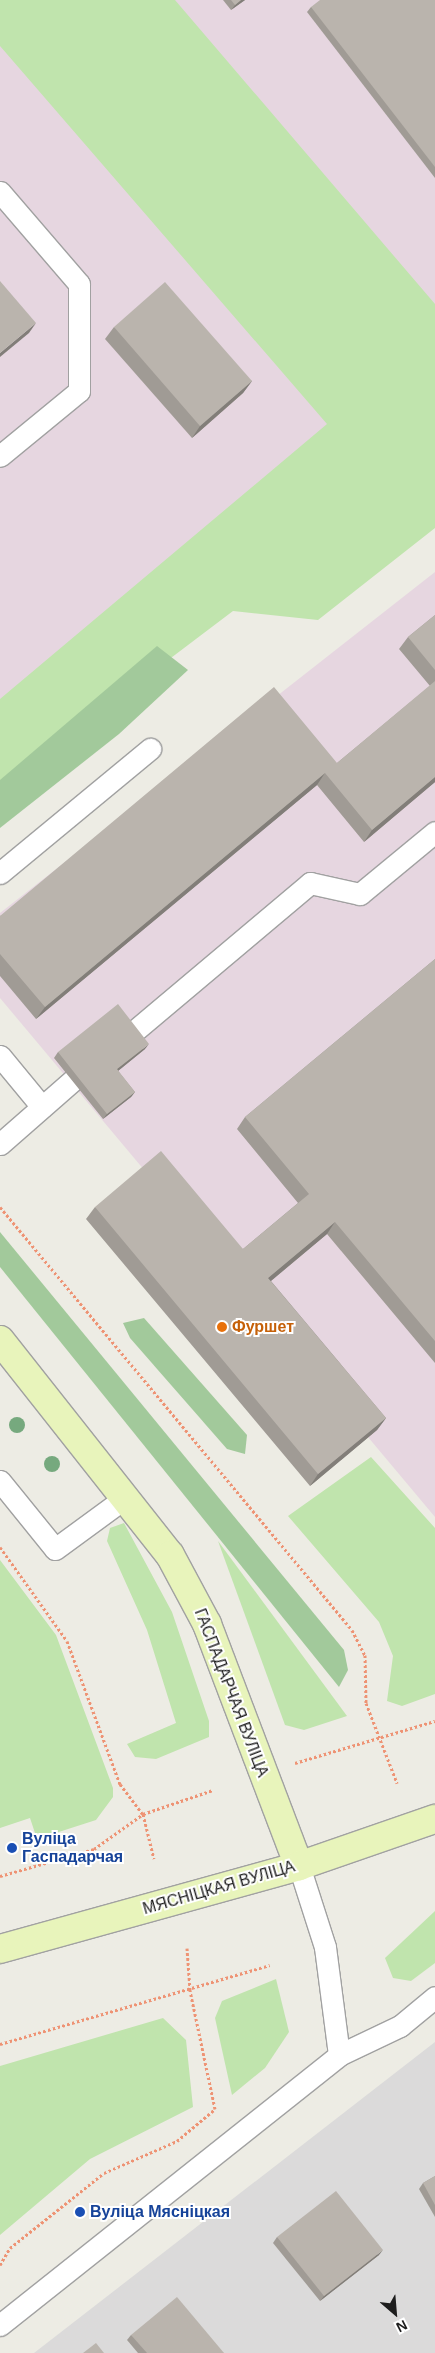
<!DOCTYPE html>
<meta charset="utf-8">
<style>
body{margin:0}
#map{position:relative;width:435px;height:2353px;overflow:hidden;background:#edece4;font-family:Arial,sans-serif}
div>[style]{position:absolute}
.residential>*{inset:0;background:#dbdada}
.industrial>*{inset:0;background:#e6d6e0}
.grass>*{inset:0;background:#c0e4ad}
.forest>*{inset:0;background:#a2c99b}
.path>*{height:3px;margin-top:-1.5px;transform-origin:0;background:repeating-linear-gradient(90deg,#ee9374 0 2.5px,transparent 0 5px)}
.roads{filter:drop-shadow(1px 0 #a1a1a1) drop-shadow(-1px 0 #a1a1a1) drop-shadow(0 1px #a1a1a1) drop-shadow(0 -1px #a1a1a1)}
.lane>*{height:21px;margin:-10.5px;padding:0 10.5px;transform-origin:10.5px;border-radius:10.5px;background:#fff}
.secondary>*{height:28px;margin:-14px;padding:0 14px;transform-origin:14px;border-radius:14px;background:#e8f4bb}
.trees>*{width:16px;height:16px;margin:-8px;border-radius:50%;background:#76a97e}
.wall>*{inset:0;background:#a09b95}
.shaded-wall>*{inset:0;background:#827e79}
.building>*{inset:0;background:#bab4ad}
.dots>*{width:14px;height:14px;translate:-50% -50%;box-sizing:border-box;border:2px solid #fff;border-radius:50%}
span{translate:-50% -50%;white-space:nowrap;text-align:center;line-height:1.15;-webkit-text-stroke:4px #fff;paint-order:stroke}
.food-label{font-size:16px;color:#c56008;font-weight:700}
.left{translate:0 -50%;text-align:left}
.street-label{font-size:16px;color:#1d1d1d}
.transit-label{font-size:16px;color:#164399;font-weight:700}
.north{position:absolute;left:370px;top:2288px;width:50px;height:50px;-webkit-text-stroke:4px #fff;paint-order:stroke;rotate:153deg;font-size:14px;font-weight:700;line-height:20px;text-align:center;color:#1d1d1d}
.north::after{content:'';display:block;margin:auto;width:18px;height:22px;background:#1d1d1d;clip-path:polygon(50% 0,100% 100%,50% 72%,0 100%)}
</style>
<div id="map">
<div class="residential">
<i style="clip-path:polygon(435px 2042px,435px 2353px,34px 2353px)"></i>
</div>
<div class="industrial">
<i style="clip-path:polygon(0 0,435px 0,435px 400px,0 772px)"></i>
<i style="clip-path:polygon(435px 572px,435px 1517px,0 998px,0 913px)"></i>
</div>
<div class="grass">
<i style="clip-path:polygon(0 0,175px 0,435px 304px,435px 528px,318px 620px,233px 611px,77px 729px,0 805px,0 699px,327px 424px,0 46px)"></i>
<i style="clip-path:polygon(371px 1457px,435px 1528px,435px 1694px,402px 1706px,387px 1701px,393px 1656px,379px 1622px,288px 1516px)"></i>
<i style="clip-path:polygon(124px 1523px,172px 1612px,209px 1721px,209px 1737px,156px 1759px,135px 1757px,127px 1744px,176px 1723px,147px 1630px,107px 1541px,110px 1528px)"></i>
<i style="clip-path:polygon(218px 1541px,347px 1716px,304px 1730px,285px 1725px)"></i>
<i style="clip-path:polygon(0 1560px,56px 1635px,113px 1788px,113px 1797px,96px 1820px,37px 1839px,30px 1818px,0 1828px)"></i>
<i style="clip-path:polygon(435px 1911px,435px 1963px,411px 1981px,393px 1978px,385px 1958px)"></i>
<i style="clip-path:polygon(276px 1979px,289px 2032px,265px 2068px,232px 2095px,215px 2018px,222px 2001px)"></i>
<i style="clip-path:polygon(163px 2018px,186px 2040px,193px 2107px,90px 2159px,0 2235px,0 2066px)"></i>
</div>
<div class="forest">
<i style="clip-path:polygon(157px 646px,188px 670px,119px 734px,0 828px,0 780px)"></i>
<i style="clip-path:polygon(0 1232px,344px 1650px,348px 1670px,339px 1687px,0 1267px)"></i>
<i style="clip-path:polygon(144px 1318px,247px 1435px,245px 1454px,227px 1449px,130px 1338px,123px 1323px)"></i>
</div>
<div class="path">
<i style="left:0;top:1207px;width:550px;rotate:50.23deg"></i>
<i style="left:352px;top:1630px;width:28px;rotate:63deg"></i>
<i style="left:365px;top:1655px;width:48px;rotate:88.8deg"></i>
<i style="left:366px;top:1703px;width:86px;rotate:68.8deg"></i>
<i style="left:0;top:1547px;width:115px;rotate:54.5deg"></i>
<i style="left:67px;top:1641px;width:153px;rotate:69.7deg"></i>
<i style="left:120px;top:1784px;width:38px;rotate:53deg"></i>
<i style="left:143px;top:1814px;width:46px;rotate:76.3deg"></i>
<i style="left:295px;top:1763px;width:146px;rotate:-16.7deg"></i>
<i style="left:0;top:1876px;width:98px;rotate:-16deg"></i>
<i style="left:94px;top:1849px;width:60px;rotate:-35.5deg"></i>
<i style="left:143px;top:1814px;width:74px;rotate:-18.9deg"></i>
<i style="left:0;top:2044px;width:281px;rotate:-16.3deg"></i>
<i style="left:0;top:2265px;width:20px;rotate:-60deg"></i>
<i style="left:10px;top:2248px;width:120px;rotate:-38.6deg"></i>
<i style="left:104px;top:2173px;width:80px;rotate:-23.7deg"></i>
<i style="left:177px;top:2141px;width:50px;rotate:-40.1deg"></i>
<i style="left:215px;top:2109px;width:122px;rotate:-101.9deg"></i>
<i style="left:190px;top:1990px;width:42px;rotate:-94.1deg"></i>
</div>
<div class="roads">
<div class="lane">
<i style="left:0;top:192px;width:121px;rotate:49.3deg"></i>
<i style="left:79px;top:284px;width:107px;rotate:90deg"></i>
<i style="left:79px;top:391px;width:102px;rotate:140.6deg"></i>
<i style="left:0;top:873px;width:195px;rotate:-39.6deg"></i>
<i style="left:132px;top:1033px;width:233px;rotate:-40.1deg"></i>
<i style="left:310px;top:883px;width:51px;rotate:12.4deg"></i>
<i style="left:360px;top:894px;width:97px;rotate:-39.6deg"></i>
<i style="left:0;top:1056px;width:66px;rotate:50.5deg"></i>
<i style="left:0;top:1144px;width:96px;rotate:-41.2deg"></i>
<i style="left:0;top:1481px;width:87px;rotate:51deg"></i>
<i style="left:55px;top:1549px;width:88px;rotate:-36.2deg"></i>
<i style="left:339px;top:2055px;width:68px;rotate:-25.4deg"></i>
<i style="left:400px;top:2026px;width:45px;rotate:-39.6deg"></i>
<i style="left:0;top:2325px;width:433px;rotate:-38.5deg"></i>
<i style="left:339px;top:2055px;width:109px;rotate:-97.4deg"></i>
<i style="left:325px;top:1947px;width:85px;rotate:-107.8deg"></i>
</div>
<div class="secondary">
<i style="left:0;top:1340px;width:274px;rotate:51.7deg"></i>
<i style="left:170px;top:1555px;width:78px;rotate:61.8deg"></i>
<i style="left:207px;top:1624px;width:259px;rotate:69.2deg"></i>
<i style="left:0;top:1949px;width:310px;rotate:-15.5deg"></i>
<i style="left:299px;top:1866px;width:144px;rotate:-19.1deg"></i>
</div>
</div>
<div class="trees">
<i style="left:17px;top:1425px"></i>
<i style="left:52px;top:1464px"></i>
</div>
<div class="wall">
<i style="clip-path:polygon(223px 0,245px 0,231px 10px)"></i>
<i style="clip-path:polygon(435px 0,435px 178px,307px 12px,311px 7px)"></i>
<i style="clip-path:polygon(114px 327px,252px 381px,243px 393px,192px 438px,105px 339px)"></i>
<i style="clip-path:polygon(435px 615px,435px 782px,364px 842px,317px 785px,36px 1019px,0 976px,0 916px,337px 763px,430px 686px,399px 649px,408px 637px)"></i>
<i style="clip-path:polygon(435px 959px,435px 1363px,327px 1234px,271px 1281px,386px 1418px,377px 1430px,310px 1486px,86px 1219px,95px 1207px,243px 1249px,298px 1203px,237px 1129px,245px 1117px)"></i>
<i style="clip-path:polygon(145px 1049px,118px 1071px,135px 1092px,131px 1097px,103px 1119px,54px 1058px,58px 1052px)"></i>
<i style="clip-path:polygon(435px 2176px,435px 2217px,419px 2189px,423px 2183px)"></i>
<i style="clip-path:polygon(277px 2237px,379px 2255px,320px 2301px,273px 2243px)"></i>
<i style="clip-path:polygon(131px 2335px,224px 2353px,138px 2353px,127px 2340px)"></i>
</div>
<div class="shaded-wall">
<i style="clip-path:polygon(241px 0,245px 0,231px 10px,235px 5px)"></i>
<i style="clip-path:polygon(36px 323px,29px 333px,0 357px,0 353px)"></i>
<i style="clip-path:polygon(252px 381px,243px 393px,192px 438px,200px 426px)"></i>
<i style="clip-path:polygon(325px 773px,317px 785px,36px 1019px,45px 1007px)"></i>
<i style="clip-path:polygon(435px 777px,435px 782px,364px 842px,372px 830px)"></i>
<i style="clip-path:polygon(149px 1044px,145px 1049px,113px 1075px,117px 1069px)"></i>
<i style="clip-path:polygon(135px 1092px,131px 1097px,103px 1119px,107px 1114px)"></i>
<i style="clip-path:polygon(335px 1222px,327px 1234px,260px 1290px,268px 1278px)"></i>
<i style="clip-path:polygon(386px 1418px,377px 1430px,310px 1486px,318px 1474px)"></i>
<i style="clip-path:polygon(383px 2250px,379px 2255px,320px 2301px,324px 2296px)"></i>
</div>
<div class="building">
<i style="clip-path:polygon(231px 0,241px 0,235px 5px)"></i>
<i style="clip-path:polygon(320px 0,435px 0,435px 167px,311px 7px)"></i>
<i style="clip-path:polygon(0 281px,36px 323px,0 353px)"></i>
<i style="clip-path:polygon(165px 282px,252px 381px,200px 426px,114px 327px)"></i>
<i style="clip-path:polygon(435px 615px,435px 670px,408px 637px)"></i>
<i style="clip-path:polygon(435px 681px,435px 777px,372px 830px,325px 773px,45px 1007px,0 954px,0 916px,274px 687px,337px 763px)"></i>
<i style="clip-path:polygon(435px 959px,435px 1341px,335px 1222px,268px 1278px,386px 1418px,318px 1474px,95px 1207px,161px 1151px,243px 1249px,309px 1194px,245px 1117px)"></i>
<i style="clip-path:polygon(118px 1004px,149px 1044px,117px 1069px,135px 1092px,107px 1114px,58px 1052px)"></i>
<i style="clip-path:polygon(435px 2176px,435px 2205px,423px 2183px)"></i>
<i style="clip-path:polygon(336px 2191px,383px 2250px,324px 2296px,277px 2237px)"></i>
<i style="clip-path:polygon(177px 2297px,224px 2353px,147px 2353px,131px 2335px)"></i>
<i style="clip-path:polygon(96px 2343px,104px 2353px,83px 2353px)"></i>
</div>
<div class="dots">
<i style="left:222px;top:1327px;background:#e8710a"></i>
<i style="left:12px;top:1848px;background:#1a4fb4"></i>
<i style="left:80px;top:2212px;background:#1a4fb4"></i>
</div>
<div class="food-label">
<span class="left" style="left:232px;top:1327px">Фуршет</span>
</div>
<div class="street-label">
<span style="left:231px;top:1693px;rotate:69deg">ГАСПАДАРЧАЯ ВУЛІЦА</span>
<span style="left:219px;top:1888px;rotate:-16deg">МЯСНІЦКАЯ ВУЛІЦА</span>
</div>
<div class="transit-label">
<span class="left" style="left:22px;top:1848px">Вуліца<br>Гаспадарчая</span>
<span class="left" style="left:90px;top:2212px">Вуліца Мясніцкая</span>
</div>
<div class="north">N</div>
</div>
